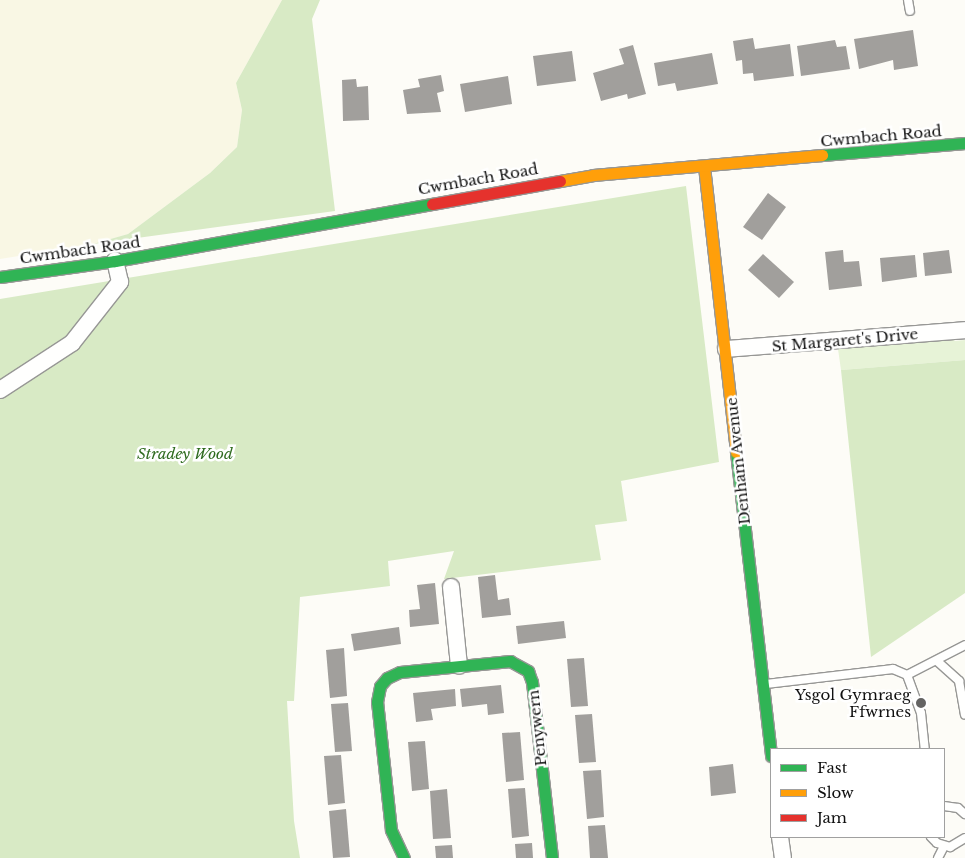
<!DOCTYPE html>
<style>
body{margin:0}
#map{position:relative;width:965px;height:858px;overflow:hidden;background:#fdfcf7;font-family:"Libre Baskerville",serif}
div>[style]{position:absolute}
.farmland>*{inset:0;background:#f9f7e4}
.green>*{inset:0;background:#e7f3d7}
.forest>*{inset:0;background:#d8eac5}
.building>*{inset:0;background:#a19f9c}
.roads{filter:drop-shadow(1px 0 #979795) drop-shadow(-1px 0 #979795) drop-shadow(0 1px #979795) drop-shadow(0 -1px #979795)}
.lane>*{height:8px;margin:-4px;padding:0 4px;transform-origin:4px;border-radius:4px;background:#fffffe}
.street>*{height:16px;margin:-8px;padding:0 8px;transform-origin:8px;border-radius:8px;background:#fffffe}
.fast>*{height:11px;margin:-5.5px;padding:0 5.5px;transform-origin:5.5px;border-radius:5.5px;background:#30b455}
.slow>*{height:11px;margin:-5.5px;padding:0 5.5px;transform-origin:5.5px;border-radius:5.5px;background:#ff9f0a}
.jam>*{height:11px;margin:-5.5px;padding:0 5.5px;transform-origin:5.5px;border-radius:5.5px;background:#e5322d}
.dots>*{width:14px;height:14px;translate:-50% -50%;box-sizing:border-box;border:2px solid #fff;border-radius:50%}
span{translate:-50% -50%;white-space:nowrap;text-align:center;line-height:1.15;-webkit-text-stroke:5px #fff;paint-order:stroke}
.street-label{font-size:15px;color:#111}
.park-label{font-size:15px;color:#2f6b1f;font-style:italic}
.poi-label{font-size:15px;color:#111}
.right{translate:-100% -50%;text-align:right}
.legend{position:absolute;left:770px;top:748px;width:175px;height:90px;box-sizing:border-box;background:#fff;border:1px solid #a0a0a0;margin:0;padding:6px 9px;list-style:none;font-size:15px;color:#111}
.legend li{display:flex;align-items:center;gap:10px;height:25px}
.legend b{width:25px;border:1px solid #a0a0a0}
</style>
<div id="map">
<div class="farmland">
<i style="clip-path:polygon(0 0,282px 0,236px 83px,242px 110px,237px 147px,210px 173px,128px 234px,93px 244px,0 259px)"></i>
</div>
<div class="green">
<i style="clip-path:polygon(948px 336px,955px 341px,965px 340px,965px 360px,841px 370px,838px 349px)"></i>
</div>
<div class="forest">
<i style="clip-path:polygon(282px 0,320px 0,312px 19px,335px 211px,93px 244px,128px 234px,210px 173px,237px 147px,242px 110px,236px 83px)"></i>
<i style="clip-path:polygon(686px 186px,719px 462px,621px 481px,627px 521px,595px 525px,601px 560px,444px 579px,454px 551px,388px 561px,390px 586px,300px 597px,294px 701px,287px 701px,294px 821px,300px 858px,0 858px,0 299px)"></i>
<i style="clip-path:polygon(965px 360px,965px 593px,871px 657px,841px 370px)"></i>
</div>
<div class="building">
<i style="clip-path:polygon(913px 30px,918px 66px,894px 70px,893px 60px,859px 69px,854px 39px)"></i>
<i style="clip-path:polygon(753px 38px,755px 49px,790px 44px,794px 76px,754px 81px,753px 73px,743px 74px,742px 60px,736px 61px,733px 41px)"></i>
<i style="clip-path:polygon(835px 40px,837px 47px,846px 46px,850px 69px,801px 76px,797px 46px)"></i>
<i style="clip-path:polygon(633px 45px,646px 94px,628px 99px,627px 94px,601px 101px,593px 73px,624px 64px,619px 49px)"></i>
<i style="clip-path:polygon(572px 51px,576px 81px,537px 86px,533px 56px)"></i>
<i style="clip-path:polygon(712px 53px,718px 84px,677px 91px,675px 83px,658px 86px,654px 63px)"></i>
<i style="clip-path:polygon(441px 75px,444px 91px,437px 93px,441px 112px,407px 114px,403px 90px,420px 87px,418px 79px)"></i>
<i style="clip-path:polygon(508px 76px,512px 104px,465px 112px,460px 84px)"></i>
<i style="clip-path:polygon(356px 79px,357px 87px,368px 86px,369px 120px,343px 121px,342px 80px)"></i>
<i style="clip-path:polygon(768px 193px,786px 207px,762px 240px,743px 227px)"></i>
<i style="clip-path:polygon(843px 250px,844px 262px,859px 261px,862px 286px,829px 290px,825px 252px)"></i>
<i style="clip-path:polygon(949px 250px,952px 273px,925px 276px,923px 253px)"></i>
<i style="clip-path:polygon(763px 254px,794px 282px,779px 298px,748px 270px)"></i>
<i style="clip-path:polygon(915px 255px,917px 277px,882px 282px,880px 258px)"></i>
<i style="clip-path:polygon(495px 575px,498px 600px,509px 598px,511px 615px,482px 618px,478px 577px)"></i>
<i style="clip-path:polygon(435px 583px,439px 624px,410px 627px,409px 610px,420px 609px,417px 585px)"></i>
<i style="clip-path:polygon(564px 621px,566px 638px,518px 644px,516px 626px)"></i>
<i style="clip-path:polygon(399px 627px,401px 644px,354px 651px,351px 634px)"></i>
<i style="clip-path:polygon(344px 648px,347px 696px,330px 698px,326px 650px)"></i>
<i style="clip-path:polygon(584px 658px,588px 706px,571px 707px,567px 659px)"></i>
<i style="clip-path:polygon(501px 685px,504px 713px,488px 715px,487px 704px,462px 707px,460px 689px)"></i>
<i style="clip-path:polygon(455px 689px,456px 706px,431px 709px,433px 720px,416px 722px,413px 693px)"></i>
<i style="clip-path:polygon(348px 703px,352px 751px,335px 752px,331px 704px)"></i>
<i style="clip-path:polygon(592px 714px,596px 762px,579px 763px,575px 715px)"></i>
<i style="clip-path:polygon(520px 732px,524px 780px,506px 782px,502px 733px)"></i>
<i style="clip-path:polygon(425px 741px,429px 789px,412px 791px,408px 742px)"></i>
<i style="clip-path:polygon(341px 755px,345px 803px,328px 805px,324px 756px)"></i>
<i style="clip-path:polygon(733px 764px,736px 793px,711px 796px,709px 767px)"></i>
<i style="clip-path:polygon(601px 770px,604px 817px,587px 819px,583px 771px)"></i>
<i style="clip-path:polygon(525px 788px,529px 836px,512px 838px,508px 789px)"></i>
<i style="clip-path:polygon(447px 789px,451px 838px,433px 839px,430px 791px)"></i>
<i style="clip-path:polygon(346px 809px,350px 857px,333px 858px,329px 811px)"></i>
<i style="clip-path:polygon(605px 825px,608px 858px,590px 858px,588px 826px)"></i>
<i style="clip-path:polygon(532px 843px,533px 858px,516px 858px,515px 844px)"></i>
<i style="clip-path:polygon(452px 845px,453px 858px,436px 858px,435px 846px)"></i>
</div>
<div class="roads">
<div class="lane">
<i style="left:908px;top:0;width:11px;rotate:80deg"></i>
<i style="left:937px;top:661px;width:30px;rotate:42deg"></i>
<i style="left:959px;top:681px;width:34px;rotate:80deg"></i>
<i style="left:907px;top:675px;width:65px;rotate:-27.3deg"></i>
<i style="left:766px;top:684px;width:128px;rotate:-6.7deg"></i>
<i style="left:893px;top:669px;width:15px;rotate:23deg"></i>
<i style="left:907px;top:675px;width:40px;rotate:69.8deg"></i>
<i style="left:921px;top:713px;width:36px;rotate:84deg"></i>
<i style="left:944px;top:806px;width:14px;rotate:8deg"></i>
<i style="left:958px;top:808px;width:9px;rotate:41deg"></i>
<i style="left:931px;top:837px;width:8px;rotate:45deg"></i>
<i style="left:937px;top:843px;width:14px;rotate:17deg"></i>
<i style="left:950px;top:847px;width:17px;rotate:-31deg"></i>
<i style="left:938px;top:858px;width:13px;rotate:-63deg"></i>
</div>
<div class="street">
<i style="left:726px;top:349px;width:240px;rotate:-4.5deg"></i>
<i style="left:0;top:390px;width:86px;rotate:-33.1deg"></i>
<i style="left:72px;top:343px;width:78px;rotate:-51.8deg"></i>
<i style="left:120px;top:282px;width:22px;rotate:-103deg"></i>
<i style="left:451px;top:587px;width:79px;rotate:84.2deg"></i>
<i style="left:780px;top:837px;width:21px;rotate:82deg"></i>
</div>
<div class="fast">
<i style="left:822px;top:155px;width:144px;rotate:-4.8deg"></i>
<i style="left:0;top:277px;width:116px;rotate:-7.9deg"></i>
<i style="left:115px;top:261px;width:322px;rotate:-10.2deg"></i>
<i style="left:736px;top:452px;width:306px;rotate:83.4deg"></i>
<i style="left:404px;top:858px;width:31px;rotate:-115deg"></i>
<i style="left:391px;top:830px;width:129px;rotate:-96.2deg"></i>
<i style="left:377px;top:702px;width:16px;rotate:-79deg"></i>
<i style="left:380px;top:686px;width:11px;rotate:-49deg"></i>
<i style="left:387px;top:678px;width:14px;rotate:-25deg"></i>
<i style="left:400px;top:672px;width:111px;rotate:-5.7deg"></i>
<i style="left:510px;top:661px;width:21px;rotate:29deg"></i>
<i style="left:528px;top:671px;width:12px;rotate:70deg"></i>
<i style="left:532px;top:682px;width:177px;rotate:83.5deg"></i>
</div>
<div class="slow">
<i style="left:704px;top:166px;width:288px;rotate:83.6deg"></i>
<i style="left:560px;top:181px;width:34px;rotate:-10deg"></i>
<i style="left:593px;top:175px;width:230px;rotate:-5deg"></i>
</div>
<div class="jam">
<i style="left:432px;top:204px;width:130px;rotate:-10.2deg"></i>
</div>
</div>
<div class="dots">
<i style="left:921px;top:703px;background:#646362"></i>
</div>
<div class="street-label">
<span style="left:881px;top:136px;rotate:-5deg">Cwmbach Road</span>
<span style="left:478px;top:179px;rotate:-10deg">Cwmbach Road</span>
<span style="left:80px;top:250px;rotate:-8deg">Cwmbach Road</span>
<span style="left:845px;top:340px;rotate:-5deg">St Margaret's Drive</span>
<span style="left:738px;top:461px;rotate:-96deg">Denham Avenue</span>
<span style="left:537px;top:728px;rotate:-96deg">Penywern</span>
</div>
<div class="park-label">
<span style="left:185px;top:454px">Stradey Wood</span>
</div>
<div class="poi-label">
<span class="right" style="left:911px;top:703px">Ysgol Gymraeg<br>Ffwrnes</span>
</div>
<ul class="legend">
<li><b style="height:6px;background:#30b455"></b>Fast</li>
<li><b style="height:6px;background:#ff9f0a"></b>Slow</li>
<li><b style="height:6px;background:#e5322d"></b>Jam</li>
</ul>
</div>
